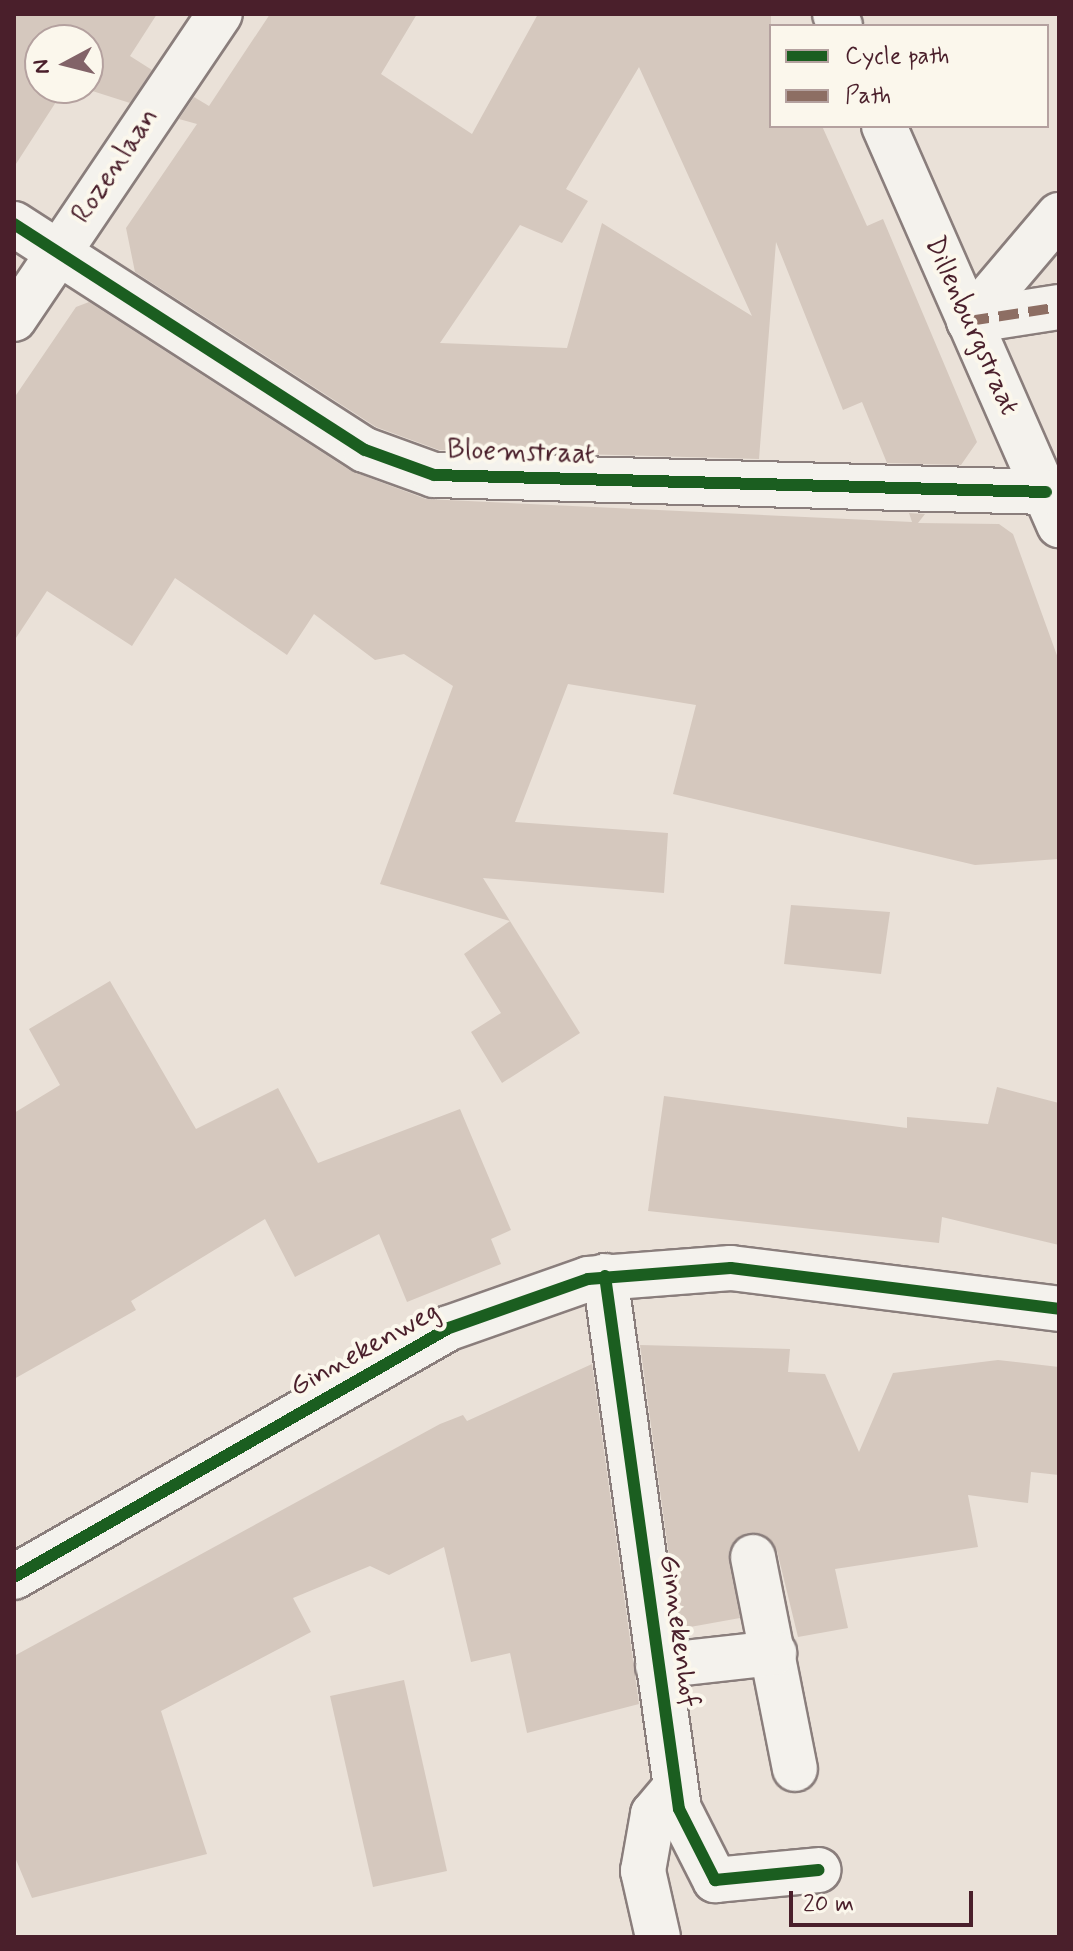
<!DOCTYPE html>
<style>
body{margin:0}
#map{position:relative;width:1073px;height:1951px;overflow:hidden;background:#eae1d8;font-family:Mynerve,sans-serif}
div>[style]{position:absolute}
.building>*{inset:0;background:#d5c8be}
.roads{filter:drop-shadow(2px 0 #8a7e7c) drop-shadow(-2px 0 #8a7e7c) drop-shadow(0 2px #8a7e7c) drop-shadow(0 -2px #8a7e7c)}
.minor>*{height:44px;margin:-22px;padding:0 22px;transform-origin:22px;border-radius:22px;background:#f4f2ed}
.quiet>*{height:10px;margin-top:-5px;transform-origin:0;background:repeating-linear-gradient(90deg,#8d6e63 0 20px,transparent 0 30px)}
.cycleway>*{height:12px;margin:-6px;padding:0 6px;transform-origin:6px;border-radius:6px;background:#1b5e20}
span{translate:-50% -50%;white-space:nowrap;text-align:center;line-height:1.15;-webkit-text-stroke:8px #fbf7ec;paint-order:stroke}
.street-label{font-size:28px;color:#4a1f2b}
.frame{position:absolute;inset:0;border:16px solid #4a1f2b;pointer-events:none}
.legend{position:absolute;left:769px;top:24px;width:280px;height:104px;box-sizing:border-box;background:#fbf7ec;border:2px solid #b4a19f;margin:0;padding:10px 14px;list-style:none;font-size:24px;color:#4a1f2b}
.legend li{display:flex;align-items:center;gap:16px;height:40px}
.legend b{width:40px;border:2px solid #b4a19f}
.north{position:absolute;left:24px;top:24px;width:80px;height:80px;box-sizing:border-box;background:#fbf7ec;border:2px solid #b4a19f;border-radius:50%;rotate:263deg;font-size:22px;font-weight:700;line-height:32px;text-align:center;color:#4a1f2b}
.north::after{content:'';display:block;margin:auto;width:28px;height:36px;background:#826368;clip-path:polygon(50% 0,100% 100%,50% 72%,0 100%)}
.scale{position:absolute;left:789px;top:1891px;width:184px;height:36px;box-sizing:border-box;border:4px solid #4a1f2b;border-top:0;padding-left:10px;font-size:24px;line-height:28px;white-space:nowrap;color:#4a1f2b;-webkit-text-stroke:6px #fbf7ec;paint-order:stroke}
</style>
<div id="map">
<div class="building">
<i style="clip-path:polygon(14px 14px,157px 14px,130px 56px,152px 70px,130px 103px,83px 88px,88px 40px,40px 40px,40px 88px,65px 88px,14px 167px)"></i>
<i style="clip-path:polygon(evenodd,270px 14px,417px 14px,381px 74px,472px 134px,538px 14px,771px 14px,771px 126px,822px 126px,867px 226px,883px 219px,977px 442px,961px 465px,887px 463px,862px 402px,843px 410px,776px 242px,759px 459px,439px 450px,376px 427px,135px 272px,126px 228px,197px 124px,179px 119px,194px 97px,209px 106px,270px 14px,639px 67px,752px 316px,602px 223px,567px 348px,440px 343px,520px 225px,562px 243px,588px 201px,566px 189px,639px 67px)"></i>
<i style="clip-path:polygon(89px 302px,351px 471px,426px 499px,912px 522px,909px 513px,925px 514px,918px 523px,999px 524px,1013px 534px,1059px 661px,1059px 859px,975px 865px,673px 794px,696px 705px,568px 684px,515px 822px,668px 833px,664px 893px,483px 878px,510px 921px,380px 884px,453px 686px,404px 654px,375px 660px,314px 614px,287px 655px,175px 578px,132px 646px,47px 591px,14px 641px,14px 398px,76px 307px)"></i>
<i style="clip-path:polygon(791px 905px,890px 912px,881px 974px,784px 964px)"></i>
<i style="clip-path:polygon(510px 921px,580px 1033px,502px 1083px,471px 1032px,501px 1013px,464px 954px)"></i>
<i style="clip-path:polygon(110px 981px,196px 1129px,278px 1088px,318px 1163px,460px 1109px,511px 1230px,491px 1239px,501px 1264px,407px 1302px,379px 1234px,295px 1277px,265px 1219px,131px 1301px,136px 1310px,14px 1379px,14px 1113px,60px 1085px,29px 1029px)"></i>
<i style="clip-path:polygon(997px 1087px,1059px 1103px,1059px 1245px,942px 1217px,939px 1243px,648px 1211px,664px 1096px,907px 1128px,907px 1117px,988px 1124px)"></i>
<i style="clip-path:polygon(640px 1345px,790px 1349px,788px 1372px,825px 1374px,859px 1452px,893px 1373px,998px 1360px,1059px 1367px,1059px 1475px,1031px 1472px,1028px 1503px,968px 1495px,978px 1547px,835px 1569px,848px 1628px,798px 1637px,777px 1551px,762px 1534px,747px 1533px,729px 1550px,740px 1618px,679px 1629px)"></i>
<i style="clip-path:polygon(592px 1364px,639px 1704px,527px 1733px,510px 1653px,471px 1662px,444px 1547px,389px 1575px,370px 1566px,293px 1598px,311px 1632px,161px 1711px,207px 1854px,32px 1898px,14px 1855px,14px 1656px,440px 1424px,463px 1415px,467px 1421px)"></i>
<i style="clip-path:polygon(404px 1680px,447px 1871px,373px 1887px,330px 1696px)"></i>
</div>
<div class="roads">
<div class="minor">
<i style="left:835px;top:14px;width:13px;rotate:67deg"></i>
<i style="left:884px;top:126px;width:436px;rotate:66.3deg"></i>
<i style="left:14px;top:224px;width:417px;rotate:32.8deg"></i>
<i style="left:365px;top:450px;width:73px;rotate:19.9deg"></i>
<i style="left:434px;top:475px;width:612px;rotate:1.59deg"></i>
<i style="left:14px;top:319px;width:368px;rotate:-56deg"></i>
<i style="left:969px;top:321px;width:139px;rotate:-49.7deg"></i>
<i style="left:969px;top:321px;width:91px;rotate:-8.8deg"></i>
<i style="left:605px;top:1276px;width:538px;rotate:82.1deg"></i>
<i style="left:679px;top:1809px;width:80px;rotate:63.1deg"></i>
<i style="left:715px;top:1880px;width:104px;rotate:-5.5deg"></i>
<i style="left:753px;top:1557px;width:216px;rotate:78.8deg"></i>
<i style="left:14px;top:1577px;width:501px;rotate:-29.79deg"></i>
<i style="left:449px;top:1328px;width:147px;rotate:-19.4deg"></i>
<i style="left:588px;top:1279px;width:143px;rotate:-4.4deg"></i>
<i style="left:731px;top:1268px;width:331px;rotate:7.1deg"></i>
<i style="left:658px;top:1666px;width:117px;rotate:-6.4deg"></i>
<i style="left:658px;top:1937px;width:68px;rotate:-102.8deg"></i>
<i style="left:643px;top:1871px;width:58px;rotate:-80deg"></i>
<i style="left:653px;top:1814px;width:34px;rotate:-50deg"></i>
</div>
</div>
<div class="quiet">
<i style="left:969px;top:321px;width:91px;rotate:-8.8deg"></i>
</div>
<div class="cycleway">
<i style="left:14px;top:224px;width:417px;rotate:32.8deg"></i>
<i style="left:365px;top:450px;width:73px;rotate:19.9deg"></i>
<i style="left:434px;top:475px;width:612px;rotate:1.59deg"></i>
<i style="left:605px;top:1276px;width:538px;rotate:82.1deg"></i>
<i style="left:679px;top:1809px;width:80px;rotate:63.1deg"></i>
<i style="left:715px;top:1880px;width:104px;rotate:-5.5deg"></i>
<i style="left:14px;top:1577px;width:501px;rotate:-29.79deg"></i>
<i style="left:449px;top:1328px;width:147px;rotate:-19.4deg"></i>
<i style="left:588px;top:1279px;width:143px;rotate:-4.4deg"></i>
<i style="left:731px;top:1268px;width:331px;rotate:7.1deg"></i>
</div>
<div class="street-label">
<span style="left:116px;top:166px;rotate:-56deg">Rozenlaan</span>
<span style="left:971px;top:326px;rotate:66deg">Dillenburgstraat</span>
<span style="left:521px;top:453px;rotate:2deg">Bloemstraat</span>
<span style="left:365px;top:1350px;rotate:-29deg">Ginnekenweg</span>
<span style="left:678px;top:1631px;rotate:82deg">Ginnekenhof</span>
</div>
<div class="frame"></div>
<ul class="legend">
<li><b style="height:10px;background:#1b5e20"></b>Cycle path</li>
<li><b style="height:10px;background:#8d6e63"></b>Path</li>
</ul>
<div class="north">N</div>
<div class="scale">20 m</div>
</div>
